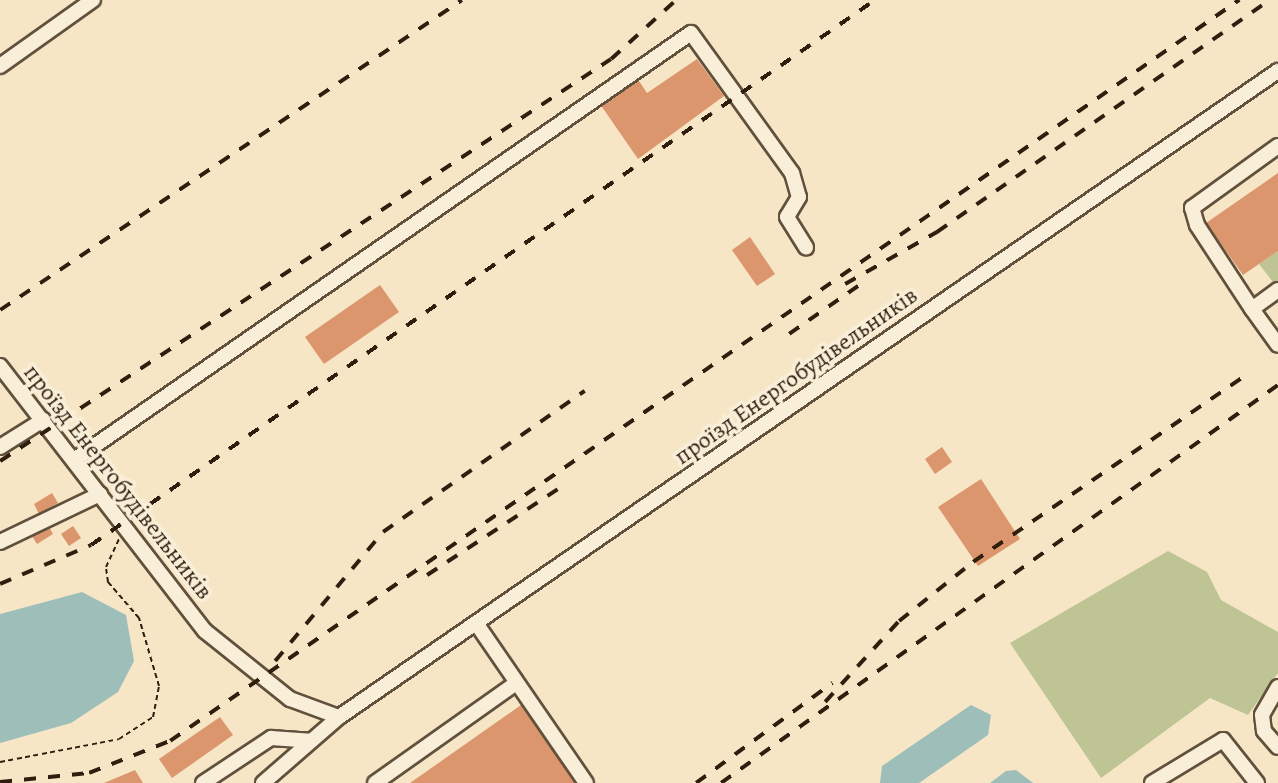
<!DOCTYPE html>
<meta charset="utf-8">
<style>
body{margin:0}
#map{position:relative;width:1278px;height:783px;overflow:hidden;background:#f6e6c5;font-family:Alegreya,serif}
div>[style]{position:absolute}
.green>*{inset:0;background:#bec493}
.water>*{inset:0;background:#9dbeb9}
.building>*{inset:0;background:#db966d}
.path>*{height:2px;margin-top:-1px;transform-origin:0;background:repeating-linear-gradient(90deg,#2f1e0e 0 5px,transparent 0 8.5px)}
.roads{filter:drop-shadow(2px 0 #61503c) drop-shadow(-2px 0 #61503c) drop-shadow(0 2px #61503c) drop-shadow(0 -2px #61503c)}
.minor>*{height:14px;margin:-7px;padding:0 7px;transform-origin:7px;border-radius:7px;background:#f9efd9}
.rail>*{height:3.5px;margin-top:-1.75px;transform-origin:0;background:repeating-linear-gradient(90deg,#2f1e0e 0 12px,transparent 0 24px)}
span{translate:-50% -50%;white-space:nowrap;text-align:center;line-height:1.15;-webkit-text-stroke:7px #f9efd9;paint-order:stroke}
.street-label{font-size:24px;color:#2f1e0e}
</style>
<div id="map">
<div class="green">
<i style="clip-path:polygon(1278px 251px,1278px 282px,1273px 282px,1259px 264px)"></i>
<i style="clip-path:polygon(1168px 551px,1207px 572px,1221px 600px,1278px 632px,1278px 673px,1248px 715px,1210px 698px,1101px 778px,1010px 643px)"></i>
</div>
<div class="water">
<i style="clip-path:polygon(82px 592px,126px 615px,134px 661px,118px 692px,71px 723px,0 743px,0 614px)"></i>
<i style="clip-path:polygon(971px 705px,991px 715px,988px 735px,919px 783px,880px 783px,882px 766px)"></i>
<i style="clip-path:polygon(1016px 770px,1033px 783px,990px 783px,1006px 771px)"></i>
</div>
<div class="building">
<i style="clip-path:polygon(697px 59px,724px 96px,638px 159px,600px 104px,637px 78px,647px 93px)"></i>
<i style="clip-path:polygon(1278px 173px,1278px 251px,1243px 275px,1206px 223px)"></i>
<i style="clip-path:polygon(750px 237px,775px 274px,757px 286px,732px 250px)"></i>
<i style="clip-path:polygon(380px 285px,399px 312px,324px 364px,305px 337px)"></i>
<i style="clip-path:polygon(942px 447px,952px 462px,935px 474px,925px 459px)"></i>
<i style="clip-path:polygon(981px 479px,1020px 539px,978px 566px,938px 507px)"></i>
<i style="clip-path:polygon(52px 493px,58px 503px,39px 514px,34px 504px)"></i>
<i style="clip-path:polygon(43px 517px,53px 534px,37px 544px,26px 527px)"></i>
<i style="clip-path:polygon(73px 526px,81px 538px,69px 546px,61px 534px)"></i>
<i style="clip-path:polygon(521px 705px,576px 783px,410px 783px)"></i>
<i style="clip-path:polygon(220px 717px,233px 735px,172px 778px,159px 759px)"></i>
<i style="clip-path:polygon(135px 770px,143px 783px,104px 783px)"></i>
</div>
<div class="path">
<i style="left:0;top:762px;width:121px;rotate:-10.9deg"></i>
<i style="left:119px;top:739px;width:40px;rotate:-32.9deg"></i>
<i style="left:153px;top:717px;width:32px;rotate:-79deg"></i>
<i style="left:159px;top:686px;width:71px;rotate:-106.4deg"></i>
<i style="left:139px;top:618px;width:48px;rotate:-130.7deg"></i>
<i style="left:108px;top:582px;width:15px;rotate:-98deg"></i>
<i style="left:106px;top:567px;width:31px;rotate:-65deg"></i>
</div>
<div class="roads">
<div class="minor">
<i style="left:0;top:66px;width:114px;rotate:-35.4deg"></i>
<i style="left:1278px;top:290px;width:32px;rotate:144deg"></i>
<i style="left:1252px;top:309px;width:44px;rotate:54.2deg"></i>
<i style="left:1252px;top:309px;width:100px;rotate:-123.2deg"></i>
<i style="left:1197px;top:225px;width:18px;rotate:-106deg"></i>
<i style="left:1192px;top:208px;width:106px;rotate:-35.8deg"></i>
<i style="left:0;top:366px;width:335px;rotate:52.3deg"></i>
<i style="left:205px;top:631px;width:109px;rotate:38.7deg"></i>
<i style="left:290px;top:699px;width:52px;rotate:20.2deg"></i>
<i style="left:0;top:447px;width:51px;rotate:-32.1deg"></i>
<i style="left:74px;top:460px;width:750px;rotate:-34.69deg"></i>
<i style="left:691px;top:33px;width:173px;rotate:54.2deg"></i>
<i style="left:792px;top:173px;width:25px;rotate:74deg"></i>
<i style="left:799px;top:197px;width:23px;rotate:121deg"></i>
<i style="left:787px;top:217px;width:36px;rotate:58deg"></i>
<i style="left:0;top:542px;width:111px;rotate:-25.6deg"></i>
<i style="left:476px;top:623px;width:194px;rotate:55.5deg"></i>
<i style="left:1278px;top:687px;width:32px;rotate:120deg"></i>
<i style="left:1262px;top:715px;width:16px;rotate:83deg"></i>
<i style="left:1264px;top:731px;width:21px;rotate:49deg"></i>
<i style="left:203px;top:783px;width:82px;rotate:-33.5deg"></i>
<i style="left:271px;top:738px;width:39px;rotate:4deg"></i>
<i style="left:263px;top:783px;width:101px;rotate:-41deg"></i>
<i style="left:339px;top:717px;width:1140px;rotate:-34.53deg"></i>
<i style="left:375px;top:783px;width:171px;rotate:-35.3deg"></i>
<i style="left:1152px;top:783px;width:83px;rotate:-31.2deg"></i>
<i style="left:1223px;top:740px;width:55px;rotate:51.7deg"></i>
</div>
</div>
<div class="rail">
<i style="left:845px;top:284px;width:106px;rotate:-29.5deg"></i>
<i style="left:937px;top:232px;width:406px;rotate:-34.9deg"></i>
<i style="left:0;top:310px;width:556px;rotate:-33.86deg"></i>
<i style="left:789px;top:334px;width:89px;rotate:-34.9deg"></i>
<i style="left:0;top:461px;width:731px;rotate:-33.34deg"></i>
<i style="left:611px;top:59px;width:88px;rotate:-42.2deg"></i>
<i style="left:427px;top:575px;width:160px;rotate:-33.3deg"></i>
<i style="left:0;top:584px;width:99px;rotate:-23.2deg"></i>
<i style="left:91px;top:545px;width:955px;rotate:-34.81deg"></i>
<i style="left:275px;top:661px;width:168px;rotate:-50.1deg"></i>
<i style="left:383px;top:532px;width:246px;rotate:-35deg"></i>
<i style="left:825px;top:702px;width:110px;rotate:-47.6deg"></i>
<i style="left:899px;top:621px;width:95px;rotate:-38.6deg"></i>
<i style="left:973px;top:562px;width:331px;rotate:-34.4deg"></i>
<i style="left:0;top:782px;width:89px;rotate:-5.8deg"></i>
<i style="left:89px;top:773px;width:87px;rotate:-21.6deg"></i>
<i style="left:170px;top:741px;width:1301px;rotate:-34.73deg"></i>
<i style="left:696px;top:783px;width:169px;rotate:-36.3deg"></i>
<i style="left:721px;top:783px;width:685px;rotate:-35.55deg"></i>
</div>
<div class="street-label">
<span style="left:796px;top:376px;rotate:-35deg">проїзд Енергобудівельників</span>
<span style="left:118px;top:482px;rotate:52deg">проїзд Енергобудівельників</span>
</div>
</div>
